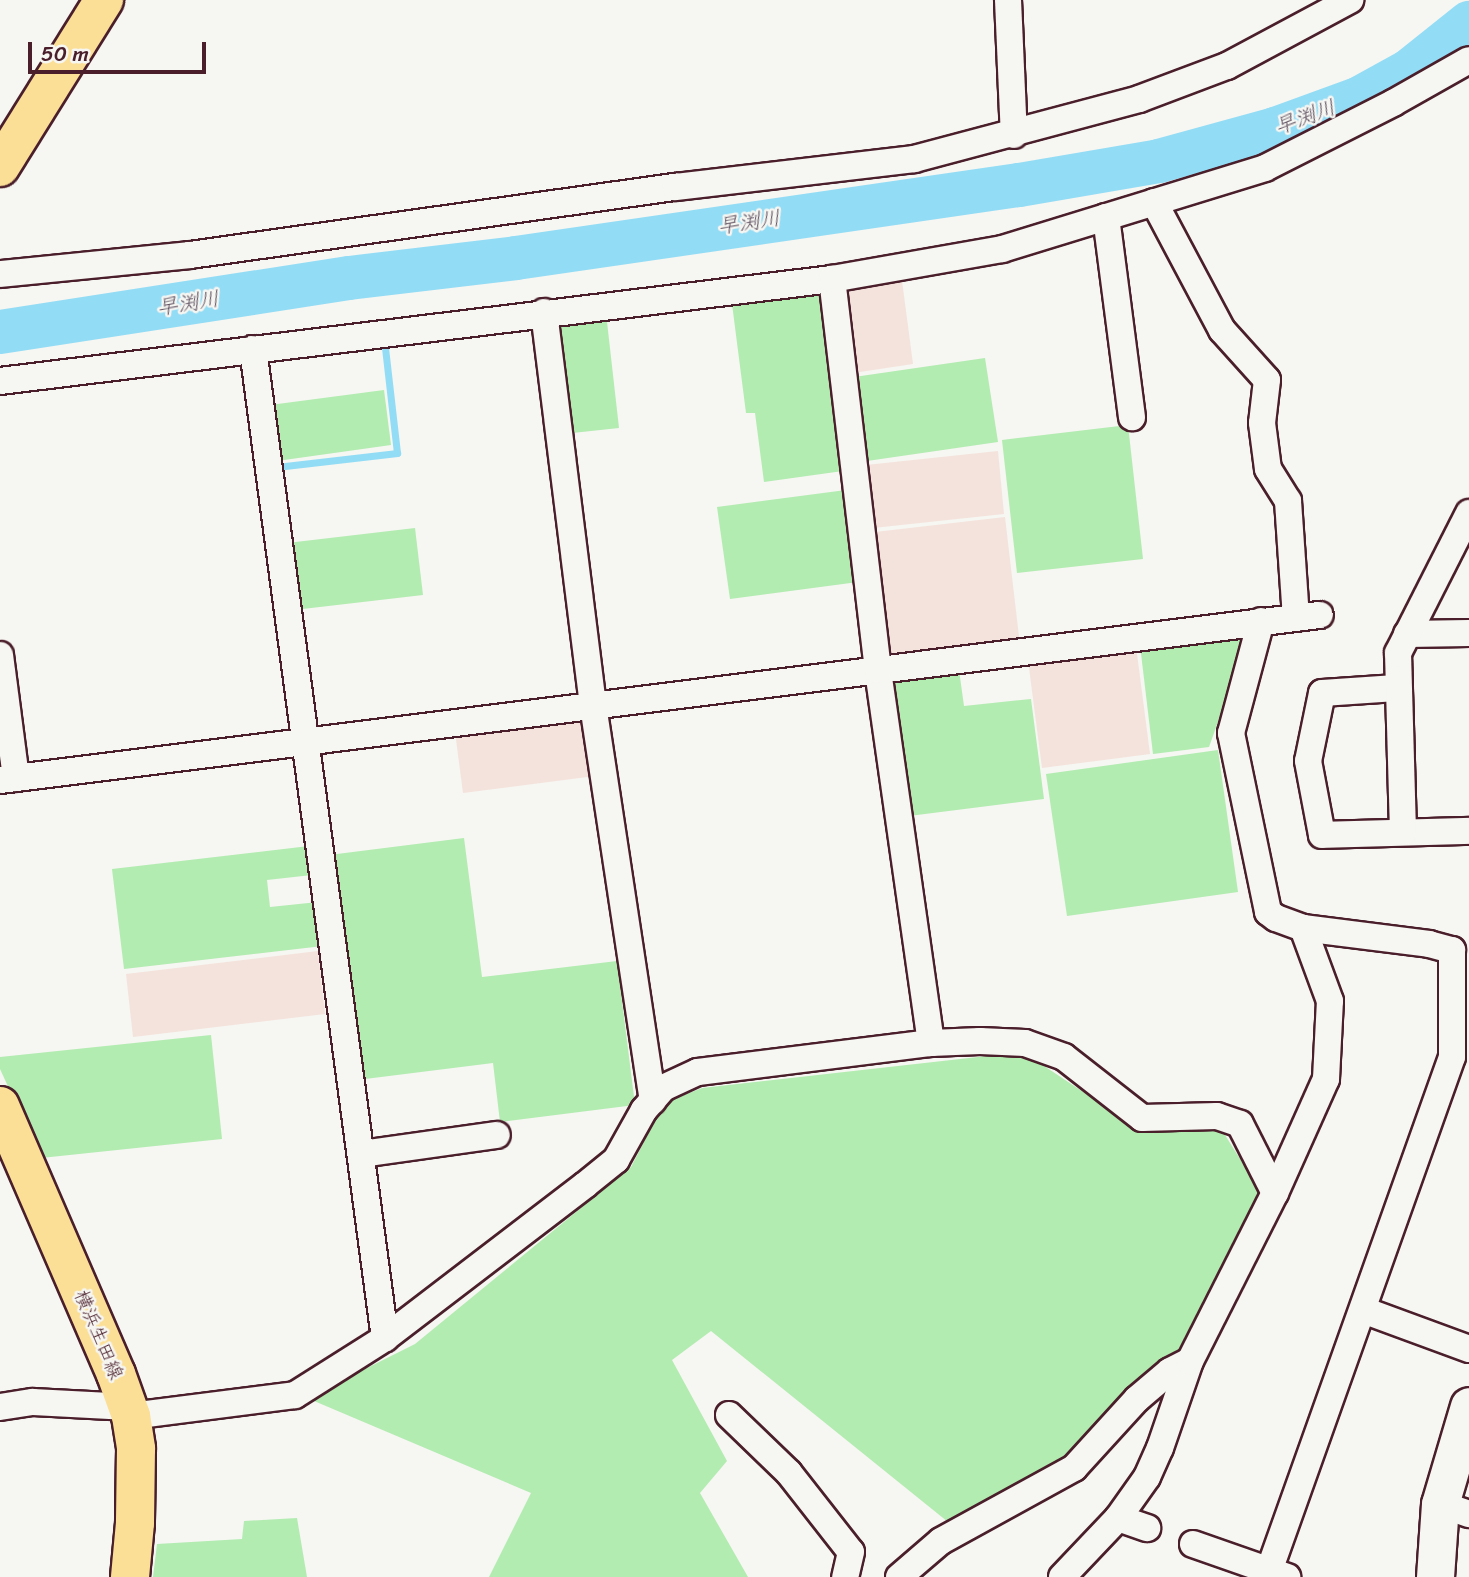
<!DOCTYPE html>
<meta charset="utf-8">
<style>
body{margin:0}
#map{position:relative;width:1469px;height:1577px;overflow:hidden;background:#f6f6f2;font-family:Sriracha,"Klee One",sans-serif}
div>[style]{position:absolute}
.built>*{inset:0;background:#f4e3dc}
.green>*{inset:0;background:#b2ecb1}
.stream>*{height:7px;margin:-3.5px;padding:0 3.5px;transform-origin:3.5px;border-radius:3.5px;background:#93dcf5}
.river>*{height:44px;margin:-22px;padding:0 22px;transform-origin:22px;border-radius:22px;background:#93dcf5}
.roads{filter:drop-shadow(2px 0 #4a1f2b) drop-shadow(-2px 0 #4a1f2b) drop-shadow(0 2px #4a1f2b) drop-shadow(0 -2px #4a1f2b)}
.street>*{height:26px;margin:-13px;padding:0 13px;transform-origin:13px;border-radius:13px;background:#f6f6f2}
.secondary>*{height:37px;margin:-18.5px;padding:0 18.5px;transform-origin:18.5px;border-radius:18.5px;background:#f6f6f2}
.primary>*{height:38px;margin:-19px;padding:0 19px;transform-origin:19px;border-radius:19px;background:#fbdf96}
span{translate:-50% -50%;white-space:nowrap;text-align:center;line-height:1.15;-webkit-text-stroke:5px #f6f6f2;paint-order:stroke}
.street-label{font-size:19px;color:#4a1f2b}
.water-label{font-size:21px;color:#5c4e5e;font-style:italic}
.scale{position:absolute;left:28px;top:42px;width:178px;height:32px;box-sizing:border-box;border:4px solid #4a1f2b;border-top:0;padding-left:9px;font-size:21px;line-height:24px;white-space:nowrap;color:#4a1f2b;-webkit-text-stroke:5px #f6f6f2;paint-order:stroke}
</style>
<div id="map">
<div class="built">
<i style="clip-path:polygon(901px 273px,913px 364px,853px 373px,840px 282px)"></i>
<i style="clip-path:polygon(998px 451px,1004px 514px,873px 528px,866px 465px)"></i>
<i style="clip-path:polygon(1005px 517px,1020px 645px,889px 660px,875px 532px)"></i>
<i style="clip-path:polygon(1136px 646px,1150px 754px,1042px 768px,1028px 660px)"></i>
<i style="clip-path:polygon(587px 716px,595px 776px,463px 793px,455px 732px)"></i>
<i style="clip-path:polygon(318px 951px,325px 1014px,133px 1037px,126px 974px)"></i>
</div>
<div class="green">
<i style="clip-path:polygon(826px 284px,850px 470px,764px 482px,755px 413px,746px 413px,731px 296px)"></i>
<i style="clip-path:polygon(606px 313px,619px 428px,563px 434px,550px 319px)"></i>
<i style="clip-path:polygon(985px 358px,998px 442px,867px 461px,854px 377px)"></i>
<i style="clip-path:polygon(384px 390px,391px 445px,277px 461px,270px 405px)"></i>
<i style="clip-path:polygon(1128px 425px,1143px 559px,1017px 573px,1002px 440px)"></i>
<i style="clip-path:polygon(846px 490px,858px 582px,730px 599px,717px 507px)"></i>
<i style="clip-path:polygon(415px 528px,423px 595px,294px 610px,287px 543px)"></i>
<i style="clip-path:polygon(1250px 632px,1209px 747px,1153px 754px,1140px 645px)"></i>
<i style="clip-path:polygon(959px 670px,964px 706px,1031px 699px,1044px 799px,909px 816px,893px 678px)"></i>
<i style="clip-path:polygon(1218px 750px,1238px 892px,1067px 916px,1046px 774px)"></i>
<i style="clip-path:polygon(464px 838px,482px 977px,617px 961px,635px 1105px,500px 1122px,493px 1063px,357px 1080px,329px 855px)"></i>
<i style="clip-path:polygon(309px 846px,312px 875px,267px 880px,270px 907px,318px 902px,323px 946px,124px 969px,112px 869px)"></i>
<i style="clip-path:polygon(211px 1035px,222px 1139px,41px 1158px,0 1069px,0 1057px)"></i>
<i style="clip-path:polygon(1023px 1052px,1133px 1125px,1220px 1127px,1262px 1194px,1182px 1349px,1069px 1462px,953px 1526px,711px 1331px,672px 1360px,727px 1461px,700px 1493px,748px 1577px,489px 1577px,531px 1493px,307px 1398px,415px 1344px,631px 1167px,664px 1103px,702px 1088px)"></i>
<i style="clip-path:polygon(297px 1518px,307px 1577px,153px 1577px,157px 1544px,242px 1539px,244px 1521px)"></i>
</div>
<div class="stream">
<i style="left:285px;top:466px;width:113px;rotate:-6.6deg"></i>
<i style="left:397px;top:453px;width:106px;rotate:-96.5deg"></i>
</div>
<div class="river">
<i style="left:0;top:332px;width:353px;rotate:-8.8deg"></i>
<i style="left:349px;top:278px;width:168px;rotate:-6.8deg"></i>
<i style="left:516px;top:258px;width:508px;rotate:-8.26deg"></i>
<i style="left:1019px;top:185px;width:142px;rotate:-9.7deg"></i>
<i style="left:1159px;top:161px;width:120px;rotate:-15.4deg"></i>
<i style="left:1275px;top:129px;width:88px;rotate:-19.9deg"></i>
<i style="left:1358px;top:99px;width:58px;rotate:-28.8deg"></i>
<i style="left:1409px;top:71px;width:77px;rotate:-38.7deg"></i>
</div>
<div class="roads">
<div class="street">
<i style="left:1008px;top:0;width:135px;rotate:87.5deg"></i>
<i style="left:1154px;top:202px;width:145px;rotate:62deg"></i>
<i style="left:1222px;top:330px;width:67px;rotate:48deg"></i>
<i style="left:1267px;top:380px;width:43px;rotate:96.6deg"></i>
<i style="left:1262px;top:423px;width:46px;rotate:82.6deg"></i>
<i style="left:1268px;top:469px;width:38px;rotate:58deg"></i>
<i style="left:1288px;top:501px;width:117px;rotate:86.1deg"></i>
<i style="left:1106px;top:217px;width:202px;rotate:82.6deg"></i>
<i style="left:0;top:274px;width:191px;rotate:-5.7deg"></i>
<i style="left:190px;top:255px;width:491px;rotate:-8deg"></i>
<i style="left:676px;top:187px;width:240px;rotate:-6.7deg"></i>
<i style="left:914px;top:159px;width:233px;rotate:-14.9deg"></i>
<i style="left:1139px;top:99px;width:94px;rotate:-20.6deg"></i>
<i style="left:1227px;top:66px;width:140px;rotate:-28.2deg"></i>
<i style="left:544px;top:312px;width:396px;rotate:82.9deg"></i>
<i style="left:593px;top:705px;width:400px;rotate:81.4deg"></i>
<i style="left:253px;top:349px;width:998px;rotate:82.4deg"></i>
<i style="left:0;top:381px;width:838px;rotate:-6.99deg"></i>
<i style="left:1261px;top:621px;width:116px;rotate:105deg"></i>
<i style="left:1231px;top:733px;width:183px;rotate:78.3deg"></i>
<i style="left:1268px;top:912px;width:10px;rotate:37deg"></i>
<i style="left:1276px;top:918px;width:29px;rotate:20deg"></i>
<i style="left:1303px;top:928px;width:127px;rotate:7.2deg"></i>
<i style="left:1429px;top:944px;width:24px;rotate:15deg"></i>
<i style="left:1452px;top:950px;width:107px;rotate:90deg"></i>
<i style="left:1452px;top:1057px;width:546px;rotate:109.6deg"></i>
<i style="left:1407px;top:634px;width:62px;rotate:-0.9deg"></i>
<i style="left:0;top:655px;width:124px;rotate:82.6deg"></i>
<i style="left:1396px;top:688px;width:74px;rotate:176.1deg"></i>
<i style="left:1322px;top:693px;width:69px;rotate:101.6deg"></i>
<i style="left:1308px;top:761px;width:75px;rotate:79.3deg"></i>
<i style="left:1322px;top:835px;width:147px;rotate:-1.6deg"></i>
<i style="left:0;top:780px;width:1330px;rotate:-7.13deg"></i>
<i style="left:1403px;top:832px;width:179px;rotate:-91.6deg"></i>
<i style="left:1398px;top:653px;width:157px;rotate:-63.1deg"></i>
<i style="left:931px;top:1043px;width:377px;rotate:-98.1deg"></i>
<i style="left:878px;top:670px;width:394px;rotate:-96.7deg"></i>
<i style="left:832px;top:279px;width:173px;rotate:-10deg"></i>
<i style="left:1002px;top:249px;width:275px;rotate:-17.1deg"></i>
<i style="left:1265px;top:168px;width:144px;rotate:-26.9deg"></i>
<i style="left:1393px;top:103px;width:87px;rotate:-29.5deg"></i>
<i style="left:361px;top:1154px;width:137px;rotate:-8deg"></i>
<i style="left:1363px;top:1310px;width:113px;rotate:20.2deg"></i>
<i style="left:0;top:1407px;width:33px;rotate:-9deg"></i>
<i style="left:33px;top:1402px;width:96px;rotate:3deg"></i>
<i style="left:729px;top:1415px;width:83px;rotate:44deg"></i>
<i style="left:789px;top:1473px;width:100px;rotate:51.9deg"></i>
<i style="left:851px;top:1552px;width:26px;rotate:103deg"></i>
<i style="left:131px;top:1416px;width:165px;rotate:-7.3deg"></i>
<i style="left:295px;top:1395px;width:107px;rotate:-32.3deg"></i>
<i style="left:385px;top:1338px;width:252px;rotate:-37.4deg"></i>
<i style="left:585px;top:1185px;width:40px;rotate:-39deg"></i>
<i style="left:616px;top:1160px;width:57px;rotate:-60.8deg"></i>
<i style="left:644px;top:1110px;width:29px;rotate:-49deg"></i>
<i style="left:663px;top:1088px;width:38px;rotate:-25deg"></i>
<i style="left:698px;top:1072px;width:235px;rotate:-7.1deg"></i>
<i style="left:931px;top:1043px;width:49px;rotate:-2.3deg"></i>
<i style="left:980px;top:1041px;width:45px;rotate:2.5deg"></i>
<i style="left:1025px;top:1043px;width:41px;rotate:19.7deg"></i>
<i style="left:1064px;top:1057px;width:99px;rotate:38deg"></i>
<i style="left:1142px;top:1118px;width:75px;rotate:-1.5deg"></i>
<i style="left:1217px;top:1116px;width:24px;rotate:19deg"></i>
<i style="left:1240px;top:1124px;width:77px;rotate:63.1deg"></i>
<i style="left:1440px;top:1504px;width:31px;rotate:19deg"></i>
<i style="left:1118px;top:1518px;width:31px;rotate:19deg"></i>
<i style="left:1193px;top:1544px;width:100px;rotate:19.3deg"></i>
<i style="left:899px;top:1577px;width:55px;rotate:-40.6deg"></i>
<i style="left:941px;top:1541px;width:152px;rotate:-28.8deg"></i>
<i style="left:1074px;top:1468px;width:93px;rotate:-47.6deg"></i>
<i style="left:1137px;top:1399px;width:43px;rotate:-40.3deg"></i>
<i style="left:1170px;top:1371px;width:22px;rotate:-27deg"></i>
<i style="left:1062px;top:1577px;width:81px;rotate:-46.5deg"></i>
<i style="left:1118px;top:1518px;width:50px;rotate:-54.7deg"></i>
<i style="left:1147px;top:1477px;width:32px;rotate:-66deg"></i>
<i style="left:1160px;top:1448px;width:92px;rotate:-71deg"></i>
<i style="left:1190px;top:1361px;width:188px;rotate:-63.2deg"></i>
<i style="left:1275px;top:1193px;width:125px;rotate:-65.9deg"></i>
<i style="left:1326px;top:1079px;width:78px;rotate:-87.1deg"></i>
<i style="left:1330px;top:1001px;width:78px;rotate:-110.3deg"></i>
</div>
<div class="secondary">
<i style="left:1435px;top:1577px;width:73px;rotate:-86.1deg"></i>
<i style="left:1440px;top:1504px;width:102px;rotate:-73.5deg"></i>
</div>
<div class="primary">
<i style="left:0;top:167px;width:197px;rotate:-58.1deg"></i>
<i style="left:0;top:1106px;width:292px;rotate:66.6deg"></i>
<i style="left:116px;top:1374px;width:45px;rotate:70.3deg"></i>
<i style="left:131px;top:1416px;width:33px;rotate:81deg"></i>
<i style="left:136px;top:1449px;width:74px;rotate:90.8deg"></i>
<i style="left:135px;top:1523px;width:54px;rotate:95.3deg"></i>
</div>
</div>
<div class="street-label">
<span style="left:99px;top:1335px;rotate:67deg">横浜生田線</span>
</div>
<div class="water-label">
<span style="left:1305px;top:117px;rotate:-20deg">早渕川</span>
<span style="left:749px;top:222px;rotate:-8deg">早渕川</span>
<span style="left:188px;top:303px;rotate:-9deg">早渕川</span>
</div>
<div class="scale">50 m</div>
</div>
